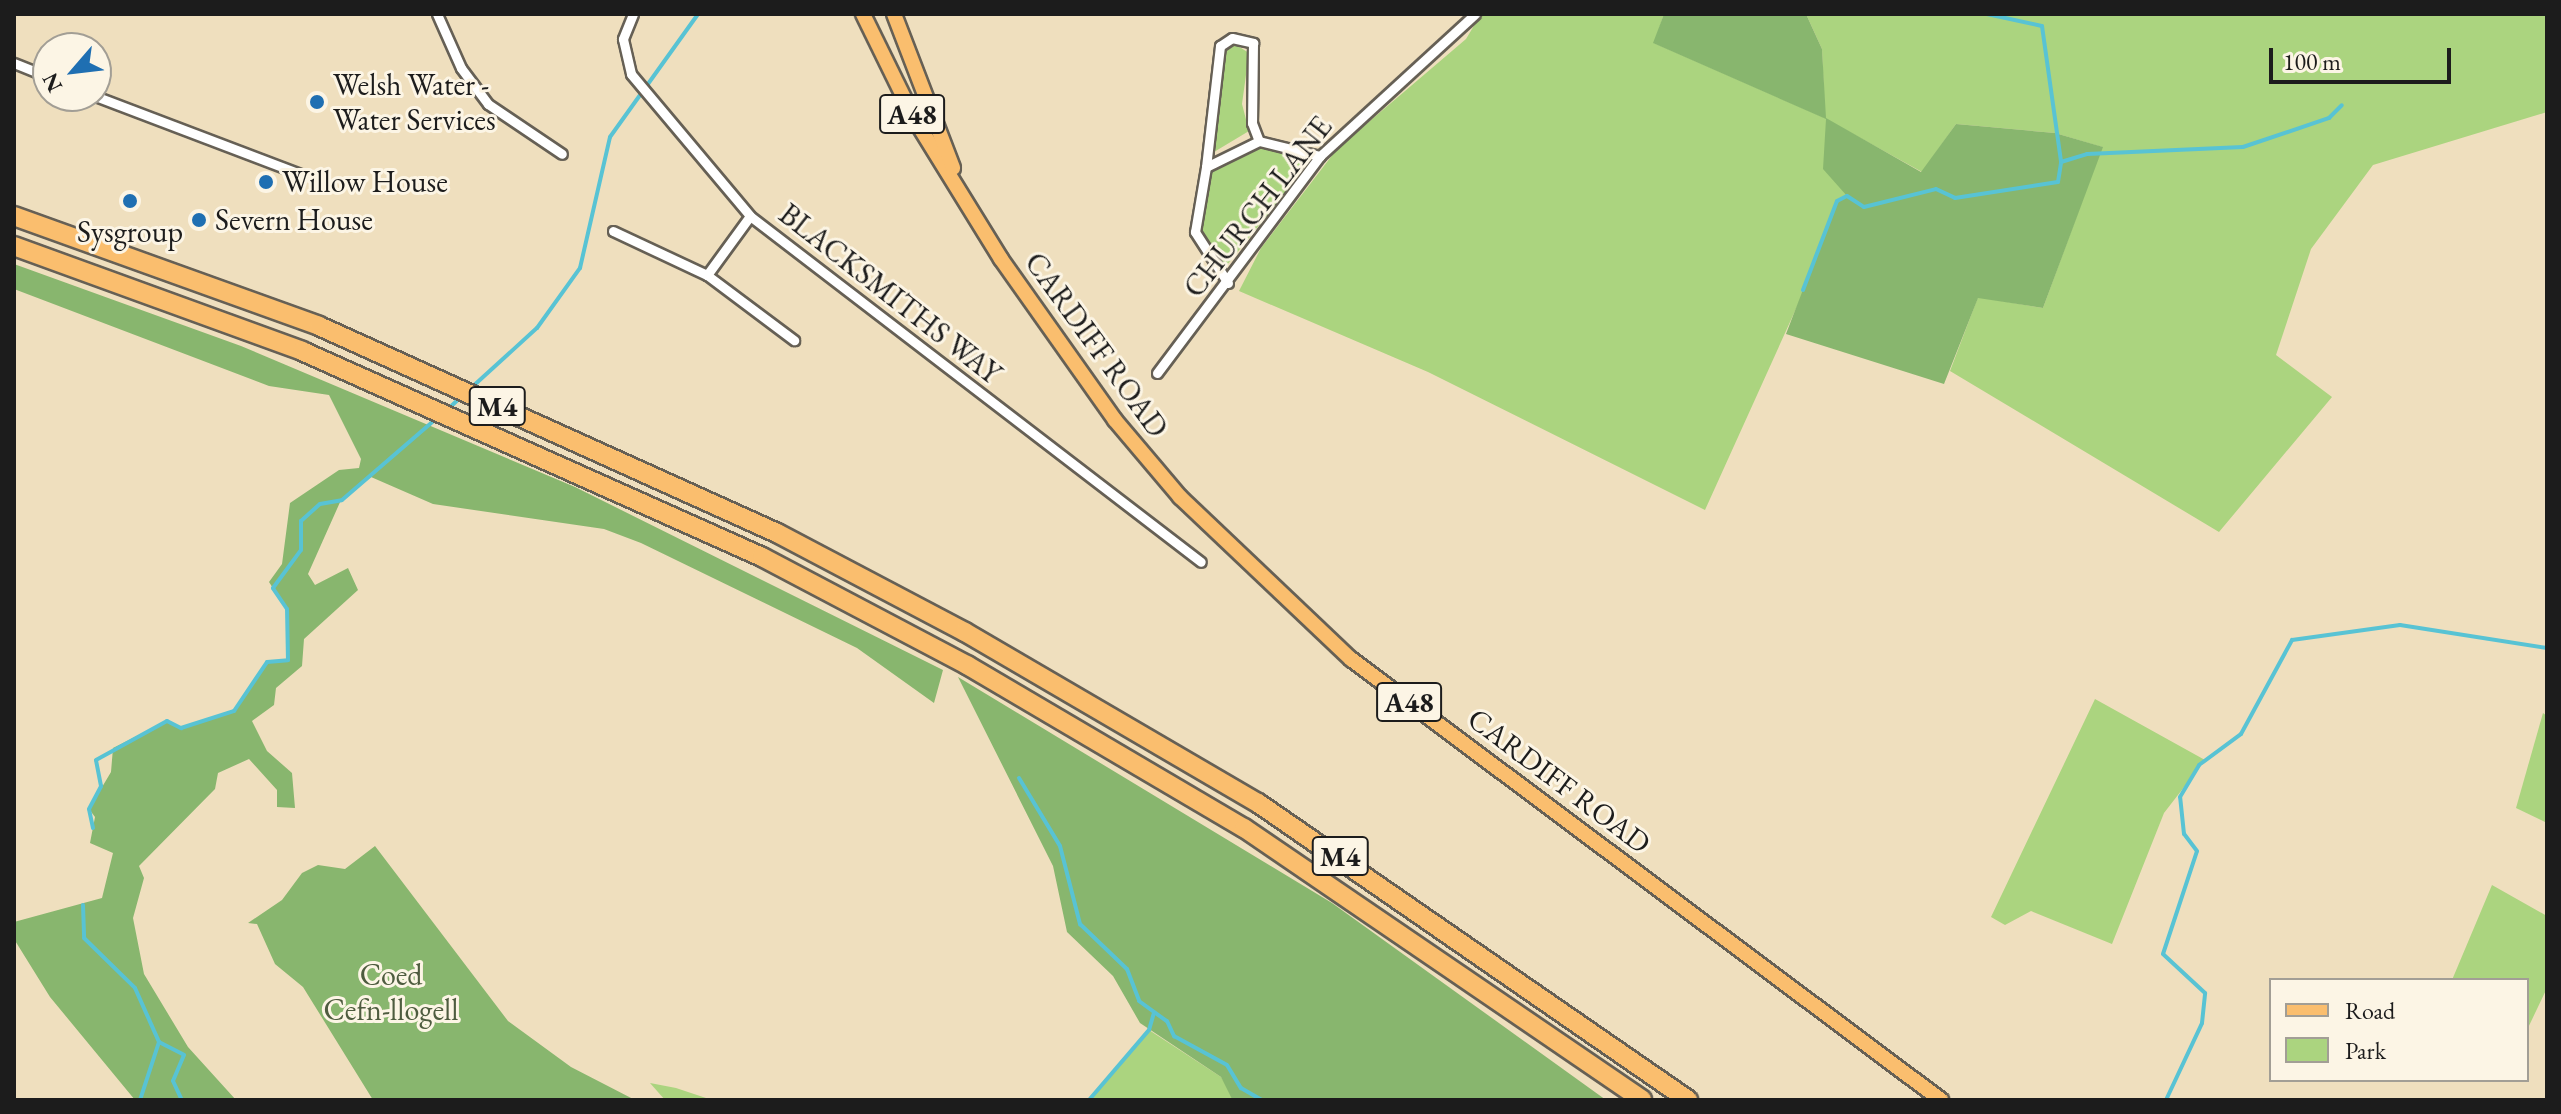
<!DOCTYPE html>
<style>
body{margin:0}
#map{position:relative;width:2561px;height:1114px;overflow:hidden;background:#efdfbe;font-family:"EB Garamond",serif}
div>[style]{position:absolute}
.green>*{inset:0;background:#abd47f}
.forest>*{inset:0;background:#88b66e}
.stream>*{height:4px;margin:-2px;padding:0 2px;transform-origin:2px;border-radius:2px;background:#58c3d4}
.roads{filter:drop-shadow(2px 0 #666055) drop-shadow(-2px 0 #666055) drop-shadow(0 2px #666055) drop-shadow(0 -2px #666055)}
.minor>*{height:9px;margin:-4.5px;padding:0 4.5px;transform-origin:4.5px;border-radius:4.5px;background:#fff}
.primary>*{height:14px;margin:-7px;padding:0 7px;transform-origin:7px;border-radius:7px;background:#fabe6e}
.motorway>*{height:18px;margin:-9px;padding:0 9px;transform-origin:9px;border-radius:9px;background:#fabe6e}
.dots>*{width:22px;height:22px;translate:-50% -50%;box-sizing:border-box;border:4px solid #fcf5e5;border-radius:50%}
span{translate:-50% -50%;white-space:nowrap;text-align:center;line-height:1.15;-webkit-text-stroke:6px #fcf5e5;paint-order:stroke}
.shield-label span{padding:2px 6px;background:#fcf5e5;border:2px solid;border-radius:6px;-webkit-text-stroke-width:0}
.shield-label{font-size:28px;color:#1c1c1c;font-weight:700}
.poi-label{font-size:30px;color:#1c1c1c}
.left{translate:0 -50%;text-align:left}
.street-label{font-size:30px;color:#1c1c1c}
.park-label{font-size:30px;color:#4e5c3f}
.frame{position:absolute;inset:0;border:16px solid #1c1c1c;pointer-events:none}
.legend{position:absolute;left:2269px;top:978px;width:260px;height:104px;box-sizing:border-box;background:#fcf5e5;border:2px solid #a29e95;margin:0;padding:10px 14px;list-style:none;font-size:24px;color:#1c1c1c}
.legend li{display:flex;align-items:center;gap:16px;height:40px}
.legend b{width:40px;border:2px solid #a29e95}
.north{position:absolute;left:32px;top:32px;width:80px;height:80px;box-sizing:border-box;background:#fcf5e5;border:2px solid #a29e95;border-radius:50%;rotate:242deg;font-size:22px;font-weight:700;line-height:32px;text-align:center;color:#1c1c1c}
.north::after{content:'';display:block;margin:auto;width:28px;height:36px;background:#1f6fb2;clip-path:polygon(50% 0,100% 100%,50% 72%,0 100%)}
.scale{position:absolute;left:2269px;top:48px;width:182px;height:36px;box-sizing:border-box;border:4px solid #1c1c1c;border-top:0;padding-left:10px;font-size:24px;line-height:28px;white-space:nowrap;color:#1c1c1c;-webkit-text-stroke:6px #fcf5e5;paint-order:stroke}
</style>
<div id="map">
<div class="green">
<i style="clip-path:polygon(1481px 14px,1664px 14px,1654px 43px,1825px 118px,1822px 49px,1806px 14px,2547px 14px,2547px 112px,2373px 165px,2311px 249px,2276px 355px,2332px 397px,2219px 532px,1950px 371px,1978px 297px,2043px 308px,2102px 147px,2055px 133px,1956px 124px,1922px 172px,1826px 119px,1847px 196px,1705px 510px,1428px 372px,1239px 291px,1261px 248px,1337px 149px,1466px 39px)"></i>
<i style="clip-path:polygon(1230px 41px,1249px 53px,1242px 104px,1249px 131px,1214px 152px,1223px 49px)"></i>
<i style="clip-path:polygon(1263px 145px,1310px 162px,1223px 270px,1196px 222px,1205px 176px,1239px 151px)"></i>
<i style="clip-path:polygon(2095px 699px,2205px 760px,2164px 813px,2112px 944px,2031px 911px,2005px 925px,1991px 917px)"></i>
<i style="clip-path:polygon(2543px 713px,2547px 716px,2547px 823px,2516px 808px)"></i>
<i style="clip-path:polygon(2492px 885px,2547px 916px,2547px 988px,2527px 1030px,2527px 980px,2452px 980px)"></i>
<i style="clip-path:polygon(1149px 1030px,1221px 1077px,1237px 1100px,1089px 1100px)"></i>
<i style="clip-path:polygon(650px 1083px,676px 1088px,712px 1100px,665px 1100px)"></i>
</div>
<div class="forest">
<i style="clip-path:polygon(1664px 14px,1806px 14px,1822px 49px,1826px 118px,1921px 172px,1956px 124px,2055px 133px,2103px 147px,2043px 308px,1978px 298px,1944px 384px,1786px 334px,1837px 201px,1847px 196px,1823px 169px,1826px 119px,1653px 43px)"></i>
<i style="clip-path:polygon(14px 264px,241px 346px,575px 487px,943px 670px,934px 703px,857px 648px,641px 543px,604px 529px,433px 504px,371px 477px,341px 500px,308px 574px,315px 585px,348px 568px,358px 590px,304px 639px,302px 666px,276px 688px,274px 705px,252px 721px,267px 751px,292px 773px,295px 808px,277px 807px,277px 790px,249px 759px,218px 773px,215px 789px,139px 866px,144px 878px,133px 918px,144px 974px,188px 1047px,236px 1100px,135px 1100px,50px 997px,14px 939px,14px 922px,102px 898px,113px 853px,90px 843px,95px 817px,89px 809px,111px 772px,113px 748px,167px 721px,181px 728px,234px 711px,267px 662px,288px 660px,287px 610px,269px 582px,282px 564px,290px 503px,339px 470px,359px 468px,361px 459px,329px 395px,269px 386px,14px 289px)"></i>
<i style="clip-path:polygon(958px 677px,1332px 903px,1606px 1100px,1232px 1099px,1221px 1077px,1140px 1023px,1113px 976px,1067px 932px,1053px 866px)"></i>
<i style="clip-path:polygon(375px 846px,508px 1021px,571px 1067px,635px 1100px,373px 1100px,303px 987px,275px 964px,257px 924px,248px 923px,282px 900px,302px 873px,318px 865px,345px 869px)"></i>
</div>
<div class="stream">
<i style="left:1987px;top:14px;width:56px;rotate:12.3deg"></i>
<i style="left:2042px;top:26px;width:137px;rotate:82deg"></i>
<i style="left:1803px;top:290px;width:95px;rotate:-69.1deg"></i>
<i style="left:1837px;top:201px;width:11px;rotate:-27deg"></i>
<i style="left:1847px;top:196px;width:20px;rotate:33deg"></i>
<i style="left:1864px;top:207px;width:74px;rotate:-14deg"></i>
<i style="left:1936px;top:189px;width:21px;rotate:25deg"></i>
<i style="left:1955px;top:198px;width:104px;rotate:-8.8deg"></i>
<i style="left:2058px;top:182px;width:20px;rotate:-81deg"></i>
<i style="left:2061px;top:162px;width:27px;rotate:-17deg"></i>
<i style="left:2087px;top:154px;width:156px;rotate:-2.6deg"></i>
<i style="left:2243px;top:147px;width:91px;rotate:-18.6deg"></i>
<i style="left:2329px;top:118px;width:18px;rotate:-45deg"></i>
<i style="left:471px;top:388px;width:89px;rotate:-42.3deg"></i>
<i style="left:537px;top:328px;width:74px;rotate:-54.4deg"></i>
<i style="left:580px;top:268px;width:134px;rotate:-77.1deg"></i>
<i style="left:610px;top:137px;width:151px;rotate:-54.4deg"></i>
<i style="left:447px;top:410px;width:19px;rotate:-43deg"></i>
<i style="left:1019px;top:778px;width:79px;rotate:58.9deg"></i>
<i style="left:1060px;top:846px;width:81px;rotate:75.6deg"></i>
<i style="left:1080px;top:924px;width:65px;rotate:43.8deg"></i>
<i style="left:1127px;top:969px;width:34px;rotate:69deg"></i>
<i style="left:1139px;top:1001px;width:34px;rotate:36deg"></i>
<i style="left:1167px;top:1021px;width:17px;rotate:65deg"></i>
<i style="left:1174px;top:1036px;width:60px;rotate:28.7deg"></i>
<i style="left:1227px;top:1065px;width:27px;rotate:59deg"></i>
<i style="left:1241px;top:1088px;width:24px;rotate:30deg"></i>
<i style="left:93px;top:828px;width:19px;rotate:-102deg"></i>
<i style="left:89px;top:809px;width:26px;rotate:-62deg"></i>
<i style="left:101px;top:786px;width:26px;rotate:-101deg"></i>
<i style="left:96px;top:760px;width:81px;rotate:-28.8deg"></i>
<i style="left:167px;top:721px;width:16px;rotate:27deg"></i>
<i style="left:181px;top:728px;width:56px;rotate:-17.8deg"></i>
<i style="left:234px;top:711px;width:59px;rotate:-56deg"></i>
<i style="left:267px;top:662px;width:21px;rotate:-5deg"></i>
<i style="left:288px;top:660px;width:51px;rotate:-91.1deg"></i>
<i style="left:287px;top:609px;width:25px;rotate:-124deg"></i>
<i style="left:273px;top:588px;width:47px;rotate:-53.6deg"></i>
<i style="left:301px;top:550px;width:29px;rotate:-90deg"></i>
<i style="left:301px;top:521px;width:25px;rotate:-42deg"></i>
<i style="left:320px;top:504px;width:22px;rotate:-10deg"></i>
<i style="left:342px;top:500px;width:125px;rotate:-40.8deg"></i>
<i style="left:83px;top:905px;width:33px;rotate:88deg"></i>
<i style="left:84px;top:938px;width:71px;rotate:44.4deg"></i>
<i style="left:135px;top:988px;width:59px;rotate:66deg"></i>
<i style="left:159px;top:1042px;width:61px;rotate:108.1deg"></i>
<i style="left:159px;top:1042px;width:28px;rotate:27deg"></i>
<i style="left:184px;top:1055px;width:28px;rotate:113deg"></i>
<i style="left:173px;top:1081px;width:21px;rotate:65deg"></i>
<i style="left:1089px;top:1100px;width:92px;rotate:-49.4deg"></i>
<i style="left:1149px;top:1030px;width:18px;rotate:-74deg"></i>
<i style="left:2166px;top:1100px;width:85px;rotate:-64.9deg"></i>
<i style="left:2202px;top:1023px;width:30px;rotate:-84deg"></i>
<i style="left:2205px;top:993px;width:57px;rotate:-137.1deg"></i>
<i style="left:2163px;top:954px;width:108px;rotate:-71.7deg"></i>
<i style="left:2197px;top:851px;width:21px;rotate:-127deg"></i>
<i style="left:2184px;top:834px;width:37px;rotate:-96deg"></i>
<i style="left:2180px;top:797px;width:37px;rotate:-59deg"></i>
<i style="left:2199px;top:765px;width:52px;rotate:-36.4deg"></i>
<i style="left:2241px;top:734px;width:107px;rotate:-61.5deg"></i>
<i style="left:2292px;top:640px;width:109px;rotate:-7.9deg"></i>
<i style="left:2400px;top:625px;width:149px;rotate:8.9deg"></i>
</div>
<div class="roads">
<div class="minor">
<i style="left:437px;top:14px;width:59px;rotate:66deg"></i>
<i style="left:461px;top:68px;width:45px;rotate:53.1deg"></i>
<i style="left:488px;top:104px;width:89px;rotate:34deg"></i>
<i style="left:633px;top:14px;width:27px;rotate:112deg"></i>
<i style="left:623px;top:39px;width:36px;rotate:77deg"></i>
<i style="left:631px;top:74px;width:185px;rotate:50deg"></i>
<i style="left:750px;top:216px;width:568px;rotate:37.49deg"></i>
<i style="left:14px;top:63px;width:37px;rotate:22deg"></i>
<i style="left:95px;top:96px;width:217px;rotate:20.8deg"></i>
<i style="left:1206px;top:167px;width:122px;rotate:-83.4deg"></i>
<i style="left:1220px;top:46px;width:14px;rotate:-34deg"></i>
<i style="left:1232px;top:38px;width:22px;rotate:13deg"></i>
<i style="left:1253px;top:43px;width:80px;rotate:90.7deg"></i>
<i style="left:1252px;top:123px;width:19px;rotate:69deg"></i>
<i style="left:613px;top:231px;width:104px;rotate:25.1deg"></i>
<i style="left:707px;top:275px;width:109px;rotate:36.8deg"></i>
<i style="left:707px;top:275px;width:73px;rotate:-53.9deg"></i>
<i style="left:1228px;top:283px;width:61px;rotate:-122.9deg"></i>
<i style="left:1195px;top:232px;width:66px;rotate:-80.4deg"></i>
<i style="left:1206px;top:167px;width:59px;rotate:-26.1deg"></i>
<i style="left:1259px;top:141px;width:63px;rotate:13.8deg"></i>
<i style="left:1157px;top:373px;width:271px;rotate:-53.1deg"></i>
<i style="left:1320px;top:156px;width:210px;rotate:-42.5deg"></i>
</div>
<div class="primary">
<i style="left:863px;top:14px;width:116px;rotate:63.9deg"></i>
<i style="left:914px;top:118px;width:166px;rotate:58.3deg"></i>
<i style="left:1001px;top:259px;width:197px;rotate:54.7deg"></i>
<i style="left:1115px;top:420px;width:101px;rotate:49.8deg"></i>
<i style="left:1180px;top:497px;width:236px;rotate:43.5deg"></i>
<i style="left:1351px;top:659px;width:737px;rotate:36.78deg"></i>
<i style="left:894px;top:14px;width:165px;rotate:69deg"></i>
</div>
<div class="motorway">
<i style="left:14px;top:216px;width:324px;rotate:19.8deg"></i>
<i style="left:319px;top:326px;width:503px;rotate:24.32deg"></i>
<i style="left:777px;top:533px;width:212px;rotate:27.8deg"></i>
<i style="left:965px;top:632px;width:339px;rotate:30.3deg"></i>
<i style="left:1258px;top:803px;width:523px;rotate:34.63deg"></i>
<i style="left:14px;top:246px;width:307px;rotate:20deg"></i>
<i style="left:302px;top:351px;width:504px;rotate:24.12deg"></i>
<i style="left:762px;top:557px;width:232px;rotate:27.8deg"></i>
<i style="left:967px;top:665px;width:321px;rotate:30.5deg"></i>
<i style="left:1244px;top:828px;width:482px;rotate:34.3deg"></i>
</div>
</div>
<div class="dots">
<i style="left:317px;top:102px;background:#1f6fb2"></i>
<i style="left:266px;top:182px;background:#1f6fb2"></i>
<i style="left:130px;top:201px;background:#1f6fb2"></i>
<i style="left:199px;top:220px;background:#1f6fb2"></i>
</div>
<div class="shield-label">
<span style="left:912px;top:114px">A48</span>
<span style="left:497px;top:406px">M4</span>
<span style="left:1409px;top:702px">A48</span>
<span style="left:1340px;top:856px">M4</span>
</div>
<div class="poi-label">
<span class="left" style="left:333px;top:102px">Welsh Water -<br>Water Services</span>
<span class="left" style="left:282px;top:182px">Willow House</span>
<span class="left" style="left:215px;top:220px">Severn House</span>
<span style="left:130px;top:232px">Sysgroup</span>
</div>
<div class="street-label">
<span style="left:1258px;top:207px;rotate:-52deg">CHURCH LANE</span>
<span style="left:890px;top:294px;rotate:38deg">BLACKSMITHS WAY</span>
<span style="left:1096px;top:345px;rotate:54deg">CARDIFF ROAD</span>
<span style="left:1559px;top:781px;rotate:37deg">CARDIFF ROAD</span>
</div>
<div class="park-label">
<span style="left:391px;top:992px">Coed<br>Cefn-llogell</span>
</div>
<div class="frame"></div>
<ul class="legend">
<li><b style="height:10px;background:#fabe6e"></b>Road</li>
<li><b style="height:22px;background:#abd47f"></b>Park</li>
</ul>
<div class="north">N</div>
<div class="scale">100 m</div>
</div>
